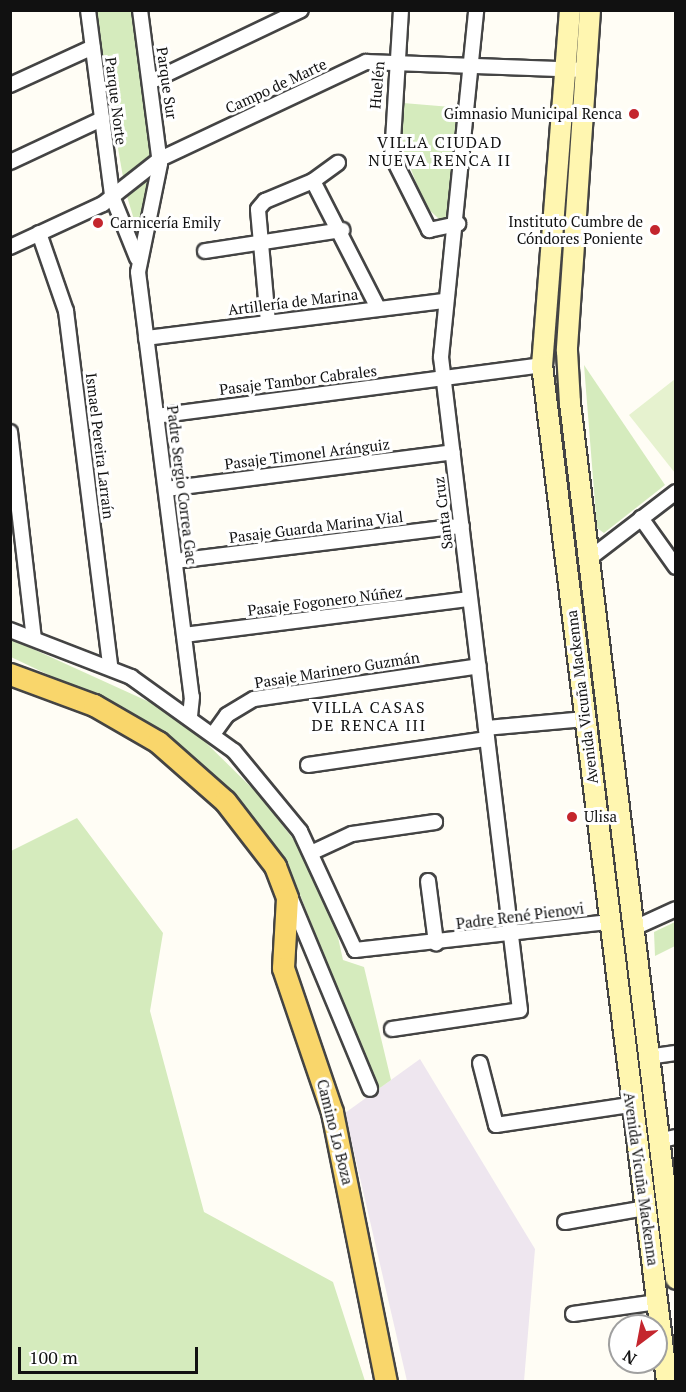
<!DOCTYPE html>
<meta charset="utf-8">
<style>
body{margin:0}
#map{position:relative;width:686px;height:1392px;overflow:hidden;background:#fffdf5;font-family:"PT Serif",serif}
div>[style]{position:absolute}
.industrial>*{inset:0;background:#eee6ef}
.green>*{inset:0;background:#d5ebbd}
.pitch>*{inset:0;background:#e6f2cf}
.roads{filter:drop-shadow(2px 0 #444) drop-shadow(-2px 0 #444) drop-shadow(0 2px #444) drop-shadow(0 -2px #444)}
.street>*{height:14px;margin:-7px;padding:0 7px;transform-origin:7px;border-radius:7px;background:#fff}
.secondary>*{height:20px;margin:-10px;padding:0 10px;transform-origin:10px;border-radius:10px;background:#fff6b0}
.primary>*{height:21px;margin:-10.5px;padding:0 10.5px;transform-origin:10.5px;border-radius:10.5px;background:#f9d66b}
.dots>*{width:16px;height:16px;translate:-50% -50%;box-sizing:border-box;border:3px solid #fff;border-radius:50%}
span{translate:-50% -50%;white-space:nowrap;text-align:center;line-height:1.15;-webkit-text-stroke:6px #fff;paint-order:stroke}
.street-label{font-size:15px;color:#111}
.poi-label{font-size:15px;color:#111}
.right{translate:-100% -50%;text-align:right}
.left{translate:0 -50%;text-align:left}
.neighbourhood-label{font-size:16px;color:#111;letter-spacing:1.5px}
.frame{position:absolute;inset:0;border:12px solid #111;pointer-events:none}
.north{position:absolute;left:608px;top:1314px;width:60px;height:60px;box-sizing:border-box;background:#fff;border:2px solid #a0a0a0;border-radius:50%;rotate:212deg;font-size:16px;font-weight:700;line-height:24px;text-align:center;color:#111}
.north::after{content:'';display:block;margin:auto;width:21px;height:27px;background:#c4262e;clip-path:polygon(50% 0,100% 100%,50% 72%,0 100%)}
.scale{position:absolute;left:18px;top:1347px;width:180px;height:27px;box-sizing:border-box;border:3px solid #111;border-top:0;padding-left:8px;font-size:18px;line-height:21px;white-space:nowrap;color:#111;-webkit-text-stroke:4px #fff;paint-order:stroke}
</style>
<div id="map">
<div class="industrial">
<i style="clip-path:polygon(420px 1059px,535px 1249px,524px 1381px,407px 1381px,345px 1113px)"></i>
</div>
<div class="green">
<i style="clip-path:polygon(94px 11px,132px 11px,152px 156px,123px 177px)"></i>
<i style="clip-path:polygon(403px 103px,463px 108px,453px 220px,439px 219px,425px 206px,399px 138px)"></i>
<i style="clip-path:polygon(150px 174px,138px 233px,126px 193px)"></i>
<i style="clip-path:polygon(584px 365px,665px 485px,604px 533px,597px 528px)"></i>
<i style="clip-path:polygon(11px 639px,156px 705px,188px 725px,258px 794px,294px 840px,334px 919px,343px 960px,364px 967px,391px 1080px,377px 1090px,297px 887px,254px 820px,193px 760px,135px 716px,11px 657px)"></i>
<i style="clip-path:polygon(77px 818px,163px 933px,150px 1011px,204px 1212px,333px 1282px,365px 1381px,11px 1381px,11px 851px)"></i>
<i style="clip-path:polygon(675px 922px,675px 946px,655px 956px,654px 932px)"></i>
</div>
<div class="pitch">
<i style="clip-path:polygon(675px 379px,676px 473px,675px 473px,629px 415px)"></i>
</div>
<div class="roads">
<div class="street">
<i style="left:88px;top:10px;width:188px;rotate:82.6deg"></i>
<i style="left:112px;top:196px;width:67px;rotate:68deg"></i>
<i style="left:140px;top:10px;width:155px;rotate:82.6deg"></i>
<i style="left:160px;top:164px;width:110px;rotate:101.5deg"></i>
<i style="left:138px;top:272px;width:428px;rotate:82.8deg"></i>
<i style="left:192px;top:697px;width:18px;rotate:96deg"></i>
<i style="left:401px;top:10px;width:146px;rotate:93.5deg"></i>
<i style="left:392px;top:156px;width:83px;rotate:63.4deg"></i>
<i style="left:429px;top:230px;width:30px;rotate:-12deg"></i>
<i style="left:150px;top:82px;width:167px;rotate:-25.5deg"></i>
<i style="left:10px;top:85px;width:91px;rotate:-24.6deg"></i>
<i style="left:10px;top:162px;width:102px;rotate:-25.1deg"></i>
<i style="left:313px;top:181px;width:143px;rotate:62.9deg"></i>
<i style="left:313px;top:181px;width:31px;rotate:-36deg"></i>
<i style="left:39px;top:233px;width:83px;rotate:70.9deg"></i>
<i style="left:66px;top:311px;width:358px;rotate:82.9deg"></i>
<i style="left:10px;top:247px;width:102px;rotate:-24.8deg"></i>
<i style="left:103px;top:204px;width:73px;rotate:-38.3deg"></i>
<i style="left:160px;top:159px;width:228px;rotate:-25.2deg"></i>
<i style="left:366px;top:62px;width:219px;rotate:2.1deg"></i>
<i style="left:205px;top:251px;width:139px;rotate:-8.7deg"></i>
<i style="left:268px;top:322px;width:113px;rotate:-95.1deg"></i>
<i style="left:258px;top:209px;width:11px;rotate:-49deg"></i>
<i style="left:265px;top:201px;width:52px;rotate:-22.6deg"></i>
<i style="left:146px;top:338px;width:301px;rotate:-7.1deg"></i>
<i style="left:156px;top:416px;width:389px;rotate:-7.5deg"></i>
<i style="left:10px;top:432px;width:207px;rotate:83.4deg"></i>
<i style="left:166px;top:489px;width:289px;rotate:-7.3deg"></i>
<i style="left:641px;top:518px;width:60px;rotate:54.5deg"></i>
<i style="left:175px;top:561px;width:289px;rotate:-7deg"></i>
<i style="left:586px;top:561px;width:113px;rotate:-37.5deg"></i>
<i style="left:10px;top:630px;width:130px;rotate:21.2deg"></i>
<i style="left:131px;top:677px;width:127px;rotate:35.7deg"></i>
<i style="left:234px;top:751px;width:104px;rotate:50.5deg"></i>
<i style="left:300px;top:831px;width:131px;rotate:65.2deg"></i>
<i style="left:355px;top:950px;width:254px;rotate:-6.3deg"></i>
<i style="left:184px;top:635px;width:288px;rotate:-7.2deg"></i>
<i style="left:486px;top:728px;width:98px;rotate:-5.2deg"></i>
<i style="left:214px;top:733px;width:22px;rotate:-54deg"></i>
<i style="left:227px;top:715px;width:31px;rotate:-31deg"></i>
<i style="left:254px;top:699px;width:227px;rotate:-8.3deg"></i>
<i style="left:308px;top:765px;width:181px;rotate:-8.3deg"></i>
<i style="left:313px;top:852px;width:43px;rotate:-24.8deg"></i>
<i style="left:352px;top:834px;width:84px;rotate:-8.2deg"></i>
<i style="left:428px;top:881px;width:63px;rotate:82.6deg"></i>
<i style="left:289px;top:894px;width:211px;rotate:67.4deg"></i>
<i style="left:632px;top:929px;width:48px;rotate:-24.4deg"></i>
<i style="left:392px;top:1029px;width:129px;rotate:-8.4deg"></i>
<i style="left:520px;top:1010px;width:658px;rotate:-96.9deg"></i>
<i style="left:441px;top:357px;width:349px;rotate:-84.2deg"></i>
<i style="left:647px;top:1057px;width:29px;rotate:-8deg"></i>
<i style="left:480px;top:1063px;width:64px;rotate:75.5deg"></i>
<i style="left:496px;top:1125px;width:135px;rotate:-8.5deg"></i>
<i style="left:658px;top:1141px;width:18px;rotate:-13deg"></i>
<i style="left:565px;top:1222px;width:81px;rotate:-9.9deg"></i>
<i style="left:573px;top:1314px;width:85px;rotate:-8.1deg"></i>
</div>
<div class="secondary">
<i style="left:570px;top:10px;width:356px;rotate:94.5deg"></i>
<i style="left:542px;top:365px;width:1025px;rotate:82.99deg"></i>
<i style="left:590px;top:10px;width:342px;rotate:93.9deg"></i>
<i style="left:567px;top:351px;width:52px;rotate:86.7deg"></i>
<i style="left:570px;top:403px;width:882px;rotate:83.1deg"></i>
</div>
<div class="primary">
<i style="left:10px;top:674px;width:90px;rotate:20.3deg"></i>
<i style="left:94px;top:705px;width:74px;rotate:30deg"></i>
<i style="left:158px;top:742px;width:89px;rotate:41.4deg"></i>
<i style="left:225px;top:801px;width:82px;rotate:52.4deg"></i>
<i style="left:275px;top:866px;width:34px;rotate:69deg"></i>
<i style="left:287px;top:898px;width:70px;rotate:93.3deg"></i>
<i style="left:283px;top:968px;width:152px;rotate:71.2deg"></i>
<i style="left:332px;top:1112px;width:275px;rotate:78.7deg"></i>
</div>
</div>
<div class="dots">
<i style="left:634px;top:114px;background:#c4262e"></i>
<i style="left:98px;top:223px;background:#c4262e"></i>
<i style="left:655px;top:230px;background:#c4262e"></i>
<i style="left:572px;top:817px;background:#c4262e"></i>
</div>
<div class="street-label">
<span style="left:167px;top:83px;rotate:82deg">Parque Sur</span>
<span style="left:377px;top:85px;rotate:-85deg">Huelén</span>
<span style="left:276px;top:86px;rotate:-25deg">Campo de Marte</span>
<span style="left:116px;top:101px;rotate:83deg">Parque Norte</span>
<span style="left:293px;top:302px;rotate:-7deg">Artillería de Marina</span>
<span style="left:298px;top:380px;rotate:-7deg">Pasaje Tambor Cabrales</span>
<span style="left:100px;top:446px;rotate:83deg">Ismael Pereira Larraín</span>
<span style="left:307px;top:454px;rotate:-7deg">Pasaje Timonel Aránguiz</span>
<span style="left:182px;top:485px;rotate:83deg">Padre Sergio Correa Gac</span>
<span style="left:443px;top:513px;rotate:-97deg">Santa Cruz</span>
<span style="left:316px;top:527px;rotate:-7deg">Pasaje Guarda Marina Vial</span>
<span style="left:325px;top:601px;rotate:-7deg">Pasaje Fogonero Núñez</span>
<span style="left:337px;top:670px;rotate:-9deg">Pasaje Marinero Guzmán</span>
<span style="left:582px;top:697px;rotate:-97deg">Avenida Vicuña Mackenna</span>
<span style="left:520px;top:916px;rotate:-7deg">Padre René Pienovi</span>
<span style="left:335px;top:1132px;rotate:76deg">Camino Lo Boza</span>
<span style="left:641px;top:1179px;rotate:82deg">Avenida Vicuña Mackenna</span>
</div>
<div class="poi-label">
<span class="right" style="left:622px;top:114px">Gimnasio Municipal Renca</span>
<span class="right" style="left:643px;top:230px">Instituto Cumbre de<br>Cóndores Poniente</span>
<span class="left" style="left:110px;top:223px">Carnicería Emily</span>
<span class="left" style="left:584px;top:817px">Ulisa</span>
</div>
<div class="neighbourhood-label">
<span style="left:440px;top:151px">VILLA CIUDAD<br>NUEVA RENCA II</span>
<span style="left:369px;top:716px">VILLA CASAS<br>DE RENCA III</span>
</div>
<div class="frame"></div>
<div class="north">N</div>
<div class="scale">100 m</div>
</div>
